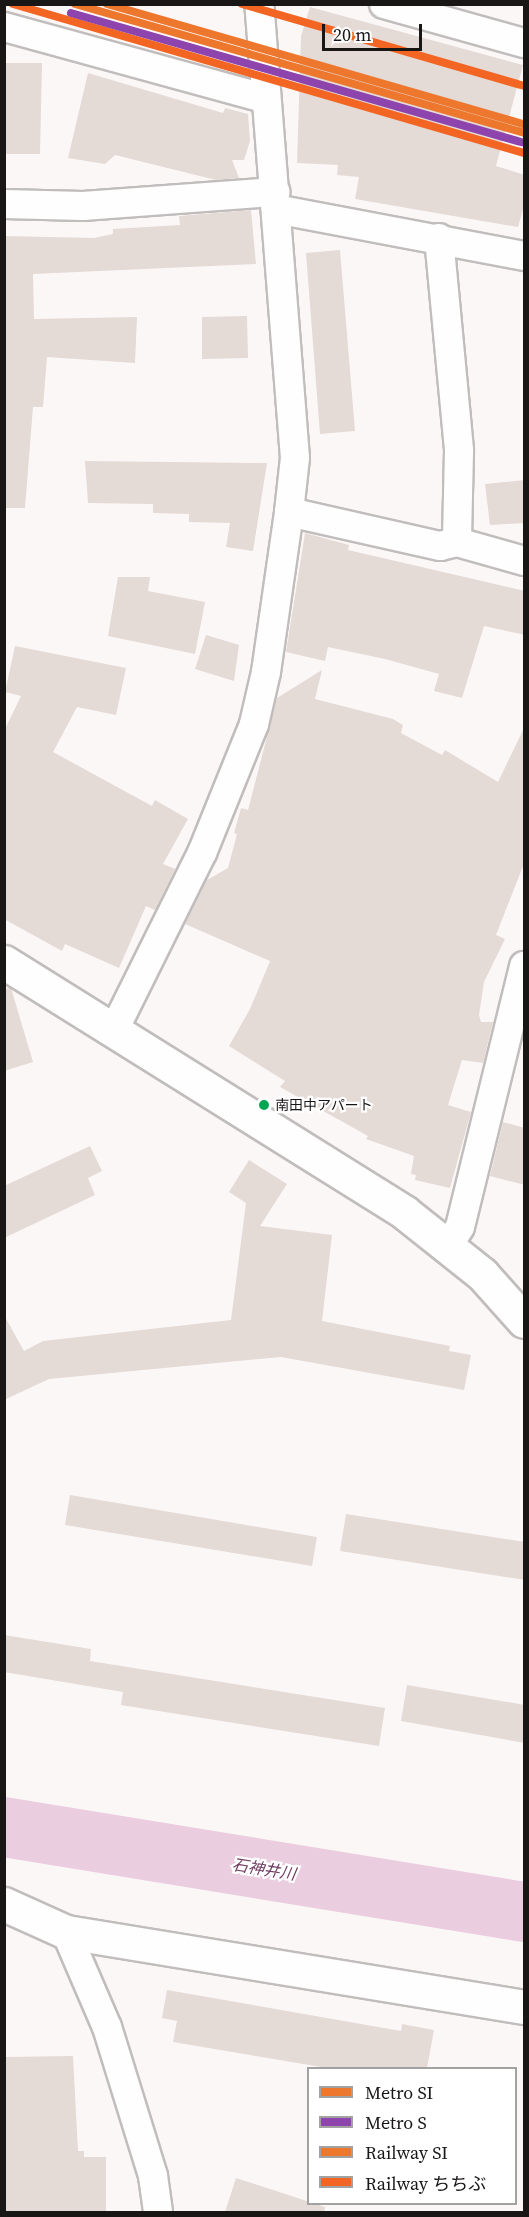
<!DOCTYPE html>
<meta charset="utf-8">
<style>
body{margin:0}
#map{position:relative;width:529px;height:2217px;overflow:hidden;background:#fcf7f7;font-family:"Source Serif 4","Noto Sans JP",serif}
div>[style]{position:absolute}
.river>*{height:60px;margin:-30px;padding:0 30px;transform-origin:30px;border-radius:30px;background:#eacddf}
.building>*{inset:0;background:#e4dad6}
.roads{filter:drop-shadow(2px 0 #c1bdbd) drop-shadow(-2px 0 #c1bdbd) drop-shadow(0 2px #c1bdbd) drop-shadow(0 -2px #c1bdbd)}
.minor>*{height:28px;margin:-14px;padding:0 14px;transform-origin:14px;border-radius:14px;background:#fffefe}
.tertiary>*{height:33px;margin:-16.5px;padding:0 16.5px;transform-origin:16.5px;border-radius:16.5px;background:#fffefe}
.rail-1>*{height:8px;margin:-4px;padding:0 4px;transform-origin:4px;border-radius:4px;background:#ed772d}
.rail-2>*{height:8px;margin:-4px;padding:0 4px;transform-origin:4px;border-radius:4px;background:#f26522}
.metro-1>*{height:8px;margin:-4px;padding:0 4px;transform-origin:4px;border-radius:4px;background:#ed772d}
.metro-2>*{height:8px;margin:-4px;padding:0 4px;transform-origin:4px;border-radius:4px;background:#8e44ad}
.dots>*{width:16px;height:16px;translate:-50% -50%;box-sizing:border-box;border:3px solid #fff;border-radius:50%}
span{translate:-50% -50%;white-space:nowrap;text-align:center;line-height:1.15;-webkit-text-stroke:4.5px #fff;paint-order:stroke}
.bus-label{font-size:14px;color:#191616}
.left{translate:0 -50%;text-align:left}
.water-label{font-size:16px;color:#6f3d62;font-style:italic}
.frame{position:absolute;inset:0;border:6px solid #191616;pointer-events:none}
.legend{position:absolute;left:307px;top:2067px;width:210px;height:138px;box-sizing:border-box;background:#fff;border:2px solid #a3a2a2;margin:0;padding:8px 10px;list-style:none;font-size:18px;color:#191616}
.legend li{display:flex;align-items:center;gap:12px;height:30px}
.legend b{width:30px;border:2px solid #a3a2a2}
.scale{position:absolute;left:322px;top:24px;width:100px;height:27px;box-sizing:border-box;border:3px solid #191616;border-top:0;padding-left:8px;font-size:18px;line-height:21px;white-space:nowrap;color:#191616;-webkit-text-stroke:4px #fff;paint-order:stroke}
</style>
<div id="map">
<div class="river">
<i style="left:4px;top:1827px;width:527px;rotate:9.28deg"></i>
</div>
<div class="building">
<i style="clip-path:polygon(310px 7px,523px 65px,496px 166px,525px 175px,525px 202px,518px 227px,355px 199px,359px 177px,337px 175px,338px 165px,297px 163px,301px 36px)"></i>
<i style="clip-path:polygon(4px 63px,42px 63px,40px 154px,4px 154px)"></i>
<i style="clip-path:polygon(88px 73px,223px 113px,225px 108px,248px 114px,250px 141px,244px 160px,232px 160px,239px 178px,216px 180px,115px 155px,105px 164px,68px 158px)"></i>
<i style="clip-path:polygon(251px 210px,256px 264px,33px 274px,34px 319px,137px 317px,135px 363px,47px 357px,43px 407px,33px 407px,25px 508px,4px 508px,4px 236px,94px 238px,113px 234px,113px 229px,180px 225px,179px 216px)"></i>
<i style="clip-path:polygon(340px 250px,355px 431px,320px 434px,306px 253px)"></i>
<i style="clip-path:polygon(247px 316px,248px 358px,202px 359px,202px 317px)"></i>
<i style="clip-path:polygon(85px 461px,267px 463px,253px 551px,226px 547px,230px 523px,189px 522px,189px 514px,153px 513px,153px 504px,88px 503px)"></i>
<i style="clip-path:polygon(525px 480px,525px 523px,490px 525px,485px 484px)"></i>
<i style="clip-path:polygon(305px 533px,349px 545px,348px 550px,525px 591px,525px 635px,484px 626px,462px 698px,434px 691px,439px 674px,385px 659px,328px 647px,325px 661px,286px 652px)"></i>
<i style="clip-path:polygon(118px 577px,150px 577px,148px 591px,205px 602px,195px 654px,108px 636px)"></i>
<i style="clip-path:polygon(206px 635px,239px 645px,234px 681px,195px 669px)"></i>
<i style="clip-path:polygon(15px 646px,126px 668px,116px 715px,77px 707px,53px 752px,152px 806px,155px 800px,188px 819px,163px 864px,175px 869px,155px 910px,146px 906px,119px 968px,65px 944px,62px 951px,4px 919px,4px 731px,21px 696px,5px 692px)"></i>
<i style="clip-path:polygon(322px 670px,315px 699px,393px 719px,403px 725px,401px 733px,442px 755px,445px 750px,498px 782px,525px 726px,525px 861px,496px 935px,505px 939px,484px 982px,479px 1015px,481px 1022px,493px 1022px,483px 1063px,462px 1060px,448px 1105px,471px 1112px,450px 1188px,415px 1180px,416px 1175px,411px 1174px,414px 1156px,366px 1139px,368px 1136px,280px 1087px,285px 1081px,229px 1046px,250px 1009px,270px 961px,185px 924px,207px 880px,228px 868px,237px 834px,234px 833px,241px 808px,248px 810px,277px 698px)"></i>
<i style="clip-path:polygon(11px 988px,33px 1062px,4px 1071px,4px 989px)"></i>
<i style="clip-path:polygon(503px 1122px,525px 1128px,525px 1185px,490px 1176px)"></i>
<i style="clip-path:polygon(90px 1146px,102px 1171px,88px 1178px,95px 1195px,4px 1238px,4px 1186px)"></i>
<i style="clip-path:polygon(249px 1160px,287px 1184px,260px 1226px,332px 1235px,322px 1321px,450px 1346px,449px 1351px,471px 1355px,464px 1390px,281px 1357px,49px 1379px,4px 1400px,4px 1315px,24px 1351px,43px 1341px,231px 1320px,246px 1203px,229px 1192px)"></i>
<i style="clip-path:polygon(70px 1495px,317px 1537px,312px 1566px,65px 1525px)"></i>
<i style="clip-path:polygon(346px 1514px,525px 1542px,525px 1580px,340px 1551px)"></i>
<i style="clip-path:polygon(4px 1635px,91px 1649px,90px 1661px,385px 1708px,379px 1746px,121px 1705px,123px 1692px,4px 1672px)"></i>
<i style="clip-path:polygon(407px 1685px,525px 1705px,525px 1743px,401px 1721px)"></i>
<i style="clip-path:polygon(167px 1990px,401px 2031px,402px 2024px,434px 2030px,427px 2068px,327px 2068px,173px 2042px,177px 2021px,162px 2018px)"></i>
<i style="clip-path:polygon(73px 2056px,78px 2151px,84px 2151px,84px 2157px,106px 2157px,106px 2212px,4px 2212px,4px 2057px)"></i>
<i style="clip-path:polygon(236px 2178px,325px 2207px,324px 2212px,225px 2212px)"></i>
</div>
<div class="roads">
<div class="minor">
<i style="left:384px;top:4px;width:145px;rotate:15.6deg"></i>
<i style="left:4px;top:27px;width:270px;rotate:15.3deg"></i>
<i style="left:4px;top:204px;width:79px;rotate:1.5deg"></i>
<i style="left:83px;top:206px;width:193px;rotate:-4.2deg"></i>
<i style="left:276px;top:209px;width:252px;rotate:10.7deg"></i>
<i style="left:439px;top:238px;width:214px;rotate:84.6deg"></i>
<i style="left:459px;top:451px;width:91px;rotate:91.3deg"></i>
<i style="left:289px;top:512px;width:155px;rotate:12.7deg"></i>
<i style="left:440px;top:546px;width:17px;rotate:-13deg"></i>
<i style="left:457px;top:542px;width:70px;rotate:15.8deg"></i>
<i style="left:114px;top:1030px;width:198px;rotate:-63.6deg"></i>
<i style="left:202px;top:853px;width:139px;rotate:-68deg"></i>
<i style="left:254px;top:724px;width:53px;rotate:-77deg"></i>
<i style="left:266px;top:672px;width:162px;rotate:-81.8deg"></i>
<i style="left:289px;top:512px;width:54px;rotate:-83.7deg"></i>
<i style="left:295px;top:458px;width:455px;rotate:-94.5deg"></i>
<i style="left:448px;top:1246px;width:22px;rotate:-58deg"></i>
<i style="left:460px;top:1227px;width:269px;rotate:-76.2deg"></i>
<i style="left:66px;top:1932px;width:103px;rotate:66.7deg"></i>
<i style="left:107px;top:2027px;width:156px;rotate:72.8deg"></i>
<i style="left:153px;top:2176px;width:36px;rotate:82deg"></i>
</div>
<div class="tertiary">
<i style="left:4px;top:962px;width:472px;rotate:32deg"></i>
<i style="left:404px;top:1212px;width:100px;rotate:38.5deg"></i>
<i style="left:482px;top:1274px;width:63px;rotate:48.2deg"></i>
<i style="left:4px;top:1904px;width:68px;rotate:24.3deg"></i>
<i style="left:66px;top:1932px;width:464px;rotate:9.3deg"></i>
</div>
</div>
<div class="rail-1">
<i style="left:107px;top:4px;width:434px;rotate:16.1deg"></i>
</div>
<div class="rail-2">
<i style="left:13px;top:4px;width:532px;rotate:16.26deg"></i>
<i style="left:242px;top:4px;width:294px;rotate:16.2deg"></i>
</div>
<div class="metro-1">
<i style="left:75px;top:4px;width:467px;rotate:16deg"></i>
</div>
<div class="metro-2">
<i style="left:71px;top:13px;width:469px;rotate:16deg"></i>
</div>
<div class="dots">
<i style="left:264px;top:1105px;background:#00a651"></i>
</div>
<div class="bus-label">
<span class="left" style="left:275px;top:1105px">南田中アパート</span>
</div>
<div class="water-label">
<span style="left:264px;top:1869px;rotate:9deg">石神井川</span>
</div>
<div class="frame"></div>
<ul class="legend">
<li><b style="height:8px;background:#ed772d"></b>Metro SI</li>
<li><b style="height:8px;background:#8e44ad"></b>Metro S</li>
<li><b style="height:8px;background:#ed772d"></b>Railway SI</li>
<li><b style="height:8px;background:#f26522"></b>Railway ちちぶ</li>
</ul>
<div class="scale">20 m</div>
</div>
